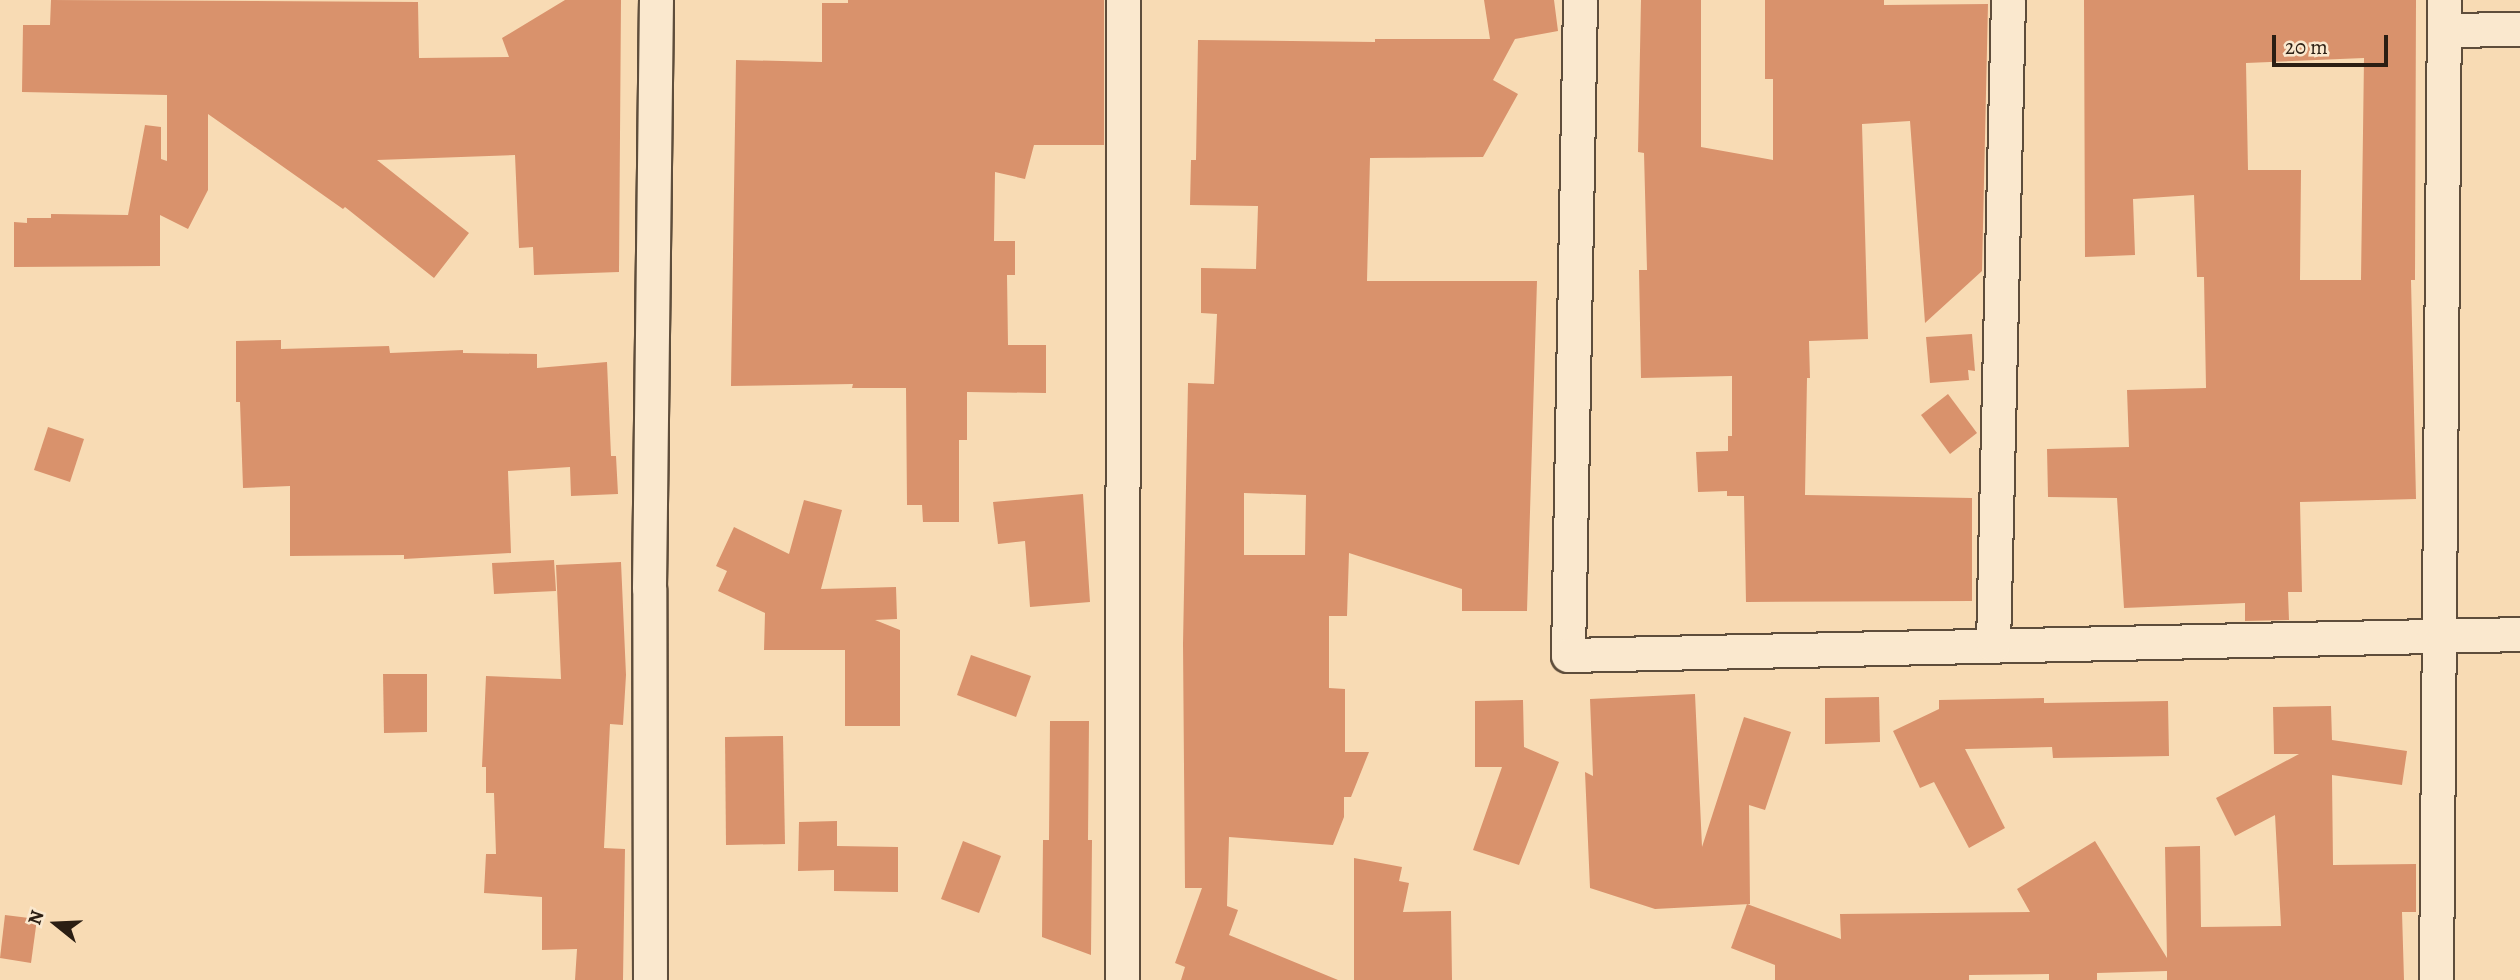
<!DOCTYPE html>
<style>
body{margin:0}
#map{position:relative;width:2520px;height:980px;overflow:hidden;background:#f8dbb4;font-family:Alegreya,serif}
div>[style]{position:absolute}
.building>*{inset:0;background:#d9926c}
.roads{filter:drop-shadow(2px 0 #5e4d3b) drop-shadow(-2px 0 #5e4d3b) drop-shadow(0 2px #5e4d3b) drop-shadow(0 -2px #5e4d3b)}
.street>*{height:33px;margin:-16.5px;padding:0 16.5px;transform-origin:16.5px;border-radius:16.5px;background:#fae8ce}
span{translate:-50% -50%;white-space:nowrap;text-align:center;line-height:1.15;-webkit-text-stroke:5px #fae8ce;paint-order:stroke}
.north{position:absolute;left:21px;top:889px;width:70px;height:70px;-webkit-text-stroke:5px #fae8ce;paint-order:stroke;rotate:288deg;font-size:19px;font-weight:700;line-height:28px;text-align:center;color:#2b1e13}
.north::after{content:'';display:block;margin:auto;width:24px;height:32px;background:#2b1e13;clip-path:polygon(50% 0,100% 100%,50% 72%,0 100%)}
.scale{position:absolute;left:2272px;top:35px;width:116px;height:32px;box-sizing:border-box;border:4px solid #2b1e13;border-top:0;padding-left:9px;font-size:21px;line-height:24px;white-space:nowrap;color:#2b1e13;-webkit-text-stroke:5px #fae8ce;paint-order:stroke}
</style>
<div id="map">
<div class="building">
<i style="clip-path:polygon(51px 0,418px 2px,419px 58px,509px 57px,502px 38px,565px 0,621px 0,619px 272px,534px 275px,533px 247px,519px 248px,515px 155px,377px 160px,469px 233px,434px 278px,345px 207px,343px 209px,208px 114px,208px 190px,188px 229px,160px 215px,160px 266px,14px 267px,14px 222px,27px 223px,27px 218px,51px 218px,51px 214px,128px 215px,145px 125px,161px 127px,161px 159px,167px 161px,167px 95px,22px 92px,23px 25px,50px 25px)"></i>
<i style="clip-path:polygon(848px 0,1104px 0,1104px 145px,1034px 145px,1025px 179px,995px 172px,994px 241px,1015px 241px,1015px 275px,1007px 275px,1008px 345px,1046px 345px,1046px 393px,967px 392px,967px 440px,959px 440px,959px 522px,923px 522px,922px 505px,907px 505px,906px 388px,852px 388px,853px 384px,731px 386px,736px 60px,822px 62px,822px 3px,848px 3px)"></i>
<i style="clip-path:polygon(evenodd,1484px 0,1554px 0,1558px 31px,1515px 39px,1493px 80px,1518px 94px,1483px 157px,1370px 158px,1367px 281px,1537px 281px,1527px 611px,1462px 611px,1462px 589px,1349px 553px,1347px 616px,1329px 616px,1329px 688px,1345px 689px,1345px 752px,1369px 752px,1351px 797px,1344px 797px,1344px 817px,1333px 845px,1229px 837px,1227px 906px,1238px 910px,1229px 935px,1338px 980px,1181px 980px,1185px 967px,1175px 963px,1202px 888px,1185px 888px,1183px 644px,1188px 383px,1214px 384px,1217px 314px,1201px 313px,1201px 268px,1256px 269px,1258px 206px,1190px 205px,1191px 160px,1196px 160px,1198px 40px,1375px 42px,1375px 39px,1490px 39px,1484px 0,1244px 493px,1306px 495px,1305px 555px,1244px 555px,1244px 493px)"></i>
<i style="clip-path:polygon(1641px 0,1701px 0,1701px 147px,1773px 160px,1773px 79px,1765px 79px,1765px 0,1884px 0,1884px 5px,1988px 4px,1982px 271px,1925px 323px,1910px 121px,1862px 124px,1868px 339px,1809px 341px,1810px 378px,1807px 378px,1805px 495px,1972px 498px,1972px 601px,1746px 602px,1744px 496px,1727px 496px,1727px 491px,1698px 492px,1696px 452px,1728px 451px,1728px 436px,1732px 436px,1732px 376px,1641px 378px,1639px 270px,1647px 270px,1644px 153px,1638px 152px)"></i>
<i style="clip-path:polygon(evenodd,2084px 0,2416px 0,2415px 280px,2411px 280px,2416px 499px,2300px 502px,2302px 592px,2288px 592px,2289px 620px,2245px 621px,2245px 603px,2124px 608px,2117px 498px,2048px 497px,2047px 449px,2129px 447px,2127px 390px,2206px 388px,2204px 277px,2197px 277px,2194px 195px,2133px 199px,2135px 255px,2085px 257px,2084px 0,2364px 58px,2361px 280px,2300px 280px,2301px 170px,2248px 170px,2246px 63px,2364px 58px)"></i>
<i style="clip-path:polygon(1972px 334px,1975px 371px,1968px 370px,1969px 380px,1930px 383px,1926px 337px)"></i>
<i style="clip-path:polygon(281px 340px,281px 349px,389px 346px,390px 353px,463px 350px,463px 353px,537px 354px,537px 368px,607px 362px,611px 456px,616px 456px,618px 494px,571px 496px,570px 467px,508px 471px,511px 553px,404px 559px,404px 555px,290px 556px,290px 486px,243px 488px,240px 402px,236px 402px,236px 341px)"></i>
<i style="clip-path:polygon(1948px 394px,1977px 433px,1950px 454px,1921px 415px)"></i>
<i style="clip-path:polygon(48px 427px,84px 439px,70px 482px,34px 470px)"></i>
<i style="clip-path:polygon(1083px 494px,1090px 602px,1030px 607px,1025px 541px,998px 544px,993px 502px)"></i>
<i style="clip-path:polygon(804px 500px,842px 510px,821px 589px,896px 587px,897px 619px,875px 620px,900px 630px,900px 726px,845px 726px,845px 650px,764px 650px,765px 613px,718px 591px,727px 571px,716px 566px,734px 527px,789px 554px)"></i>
<i style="clip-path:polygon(554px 560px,556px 591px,494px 594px,492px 563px)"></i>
<i style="clip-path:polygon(621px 562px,626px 675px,623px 725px,610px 724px,604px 848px,625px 849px,623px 980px,575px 980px,577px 949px,542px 950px,542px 897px,484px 893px,486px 854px,496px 854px,494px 793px,486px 793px,486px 767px,482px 767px,486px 676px,561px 679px,556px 565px)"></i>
<i style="clip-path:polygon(971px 655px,1031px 676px,1016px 717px,957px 695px)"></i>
<i style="clip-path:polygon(383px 674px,427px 674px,427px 732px,384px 733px)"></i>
<i style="clip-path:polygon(1695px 694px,1702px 847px,1744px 717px,1791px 732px,1765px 810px,1749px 805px,1750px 904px,1655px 909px,1590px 888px,1585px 772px,1593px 776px,1590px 699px)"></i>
<i style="clip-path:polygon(1879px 697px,1880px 742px,1825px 744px,1825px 698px)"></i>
<i style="clip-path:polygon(2044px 698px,2044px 703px,2168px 701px,2169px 756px,2053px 758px,2052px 747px,1965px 749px,2005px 828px,1969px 848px,1934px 782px,1920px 788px,1893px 731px,1939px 709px,1939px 700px)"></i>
<i style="clip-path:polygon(1523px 700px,1524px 747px,1559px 762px,1519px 865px,1473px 850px,1502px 767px,1475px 767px,1475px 701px)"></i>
<i style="clip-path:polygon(2331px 706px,2332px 740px,2407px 751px,2402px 785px,2332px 775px,2333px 865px,2416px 864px,2416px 912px,2402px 912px,2404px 980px,2167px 980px,2167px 971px,2097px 973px,2097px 980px,2049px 980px,2049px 974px,1969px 975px,1969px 980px,1775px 980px,1775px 965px,1731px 948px,1747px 904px,1841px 939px,1840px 914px,2030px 912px,2017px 889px,2095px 841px,2167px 958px,2165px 847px,2200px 846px,2201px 927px,2281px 926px,2275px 815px,2235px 836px,2216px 798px,2299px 754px,2274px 754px,2273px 707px)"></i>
<i style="clip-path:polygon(1050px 721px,1089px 721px,1088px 840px,1092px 840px,1091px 955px,1042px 937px,1043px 840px,1049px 840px)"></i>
<i style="clip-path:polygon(783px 736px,785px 844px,726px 845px,725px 737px)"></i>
<i style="clip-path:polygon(837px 821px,837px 846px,898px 847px,898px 892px,834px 891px,834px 870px,798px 871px,799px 822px)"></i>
<i style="clip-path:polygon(963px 841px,1001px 856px,979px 913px,941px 899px)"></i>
<i style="clip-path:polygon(1354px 858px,1402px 867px,1399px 881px,1409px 883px,1403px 912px,1451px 911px,1452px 980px,1354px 980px)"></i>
<i style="clip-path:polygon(5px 915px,37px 919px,31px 963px,0 958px)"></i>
</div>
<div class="roads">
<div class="street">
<i style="left:1580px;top:0;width:655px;rotate:91.05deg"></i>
<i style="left:1568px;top:655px;width:952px;rotate:-1.26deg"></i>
<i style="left:2444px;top:30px;width:76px;rotate:-0.8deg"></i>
<i style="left:1993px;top:645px;width:645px;rotate:-88.67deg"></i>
<i style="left:650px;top:980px;width:392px;rotate:-90.1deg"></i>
<i style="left:649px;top:588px;width:588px;rotate:-89.32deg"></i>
<i style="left:1122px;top:980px;width:980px;rotate:-89.94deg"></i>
<i style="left:2436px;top:980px;width:980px;rotate:-89.53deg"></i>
</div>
</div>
<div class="north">N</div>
<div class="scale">20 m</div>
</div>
